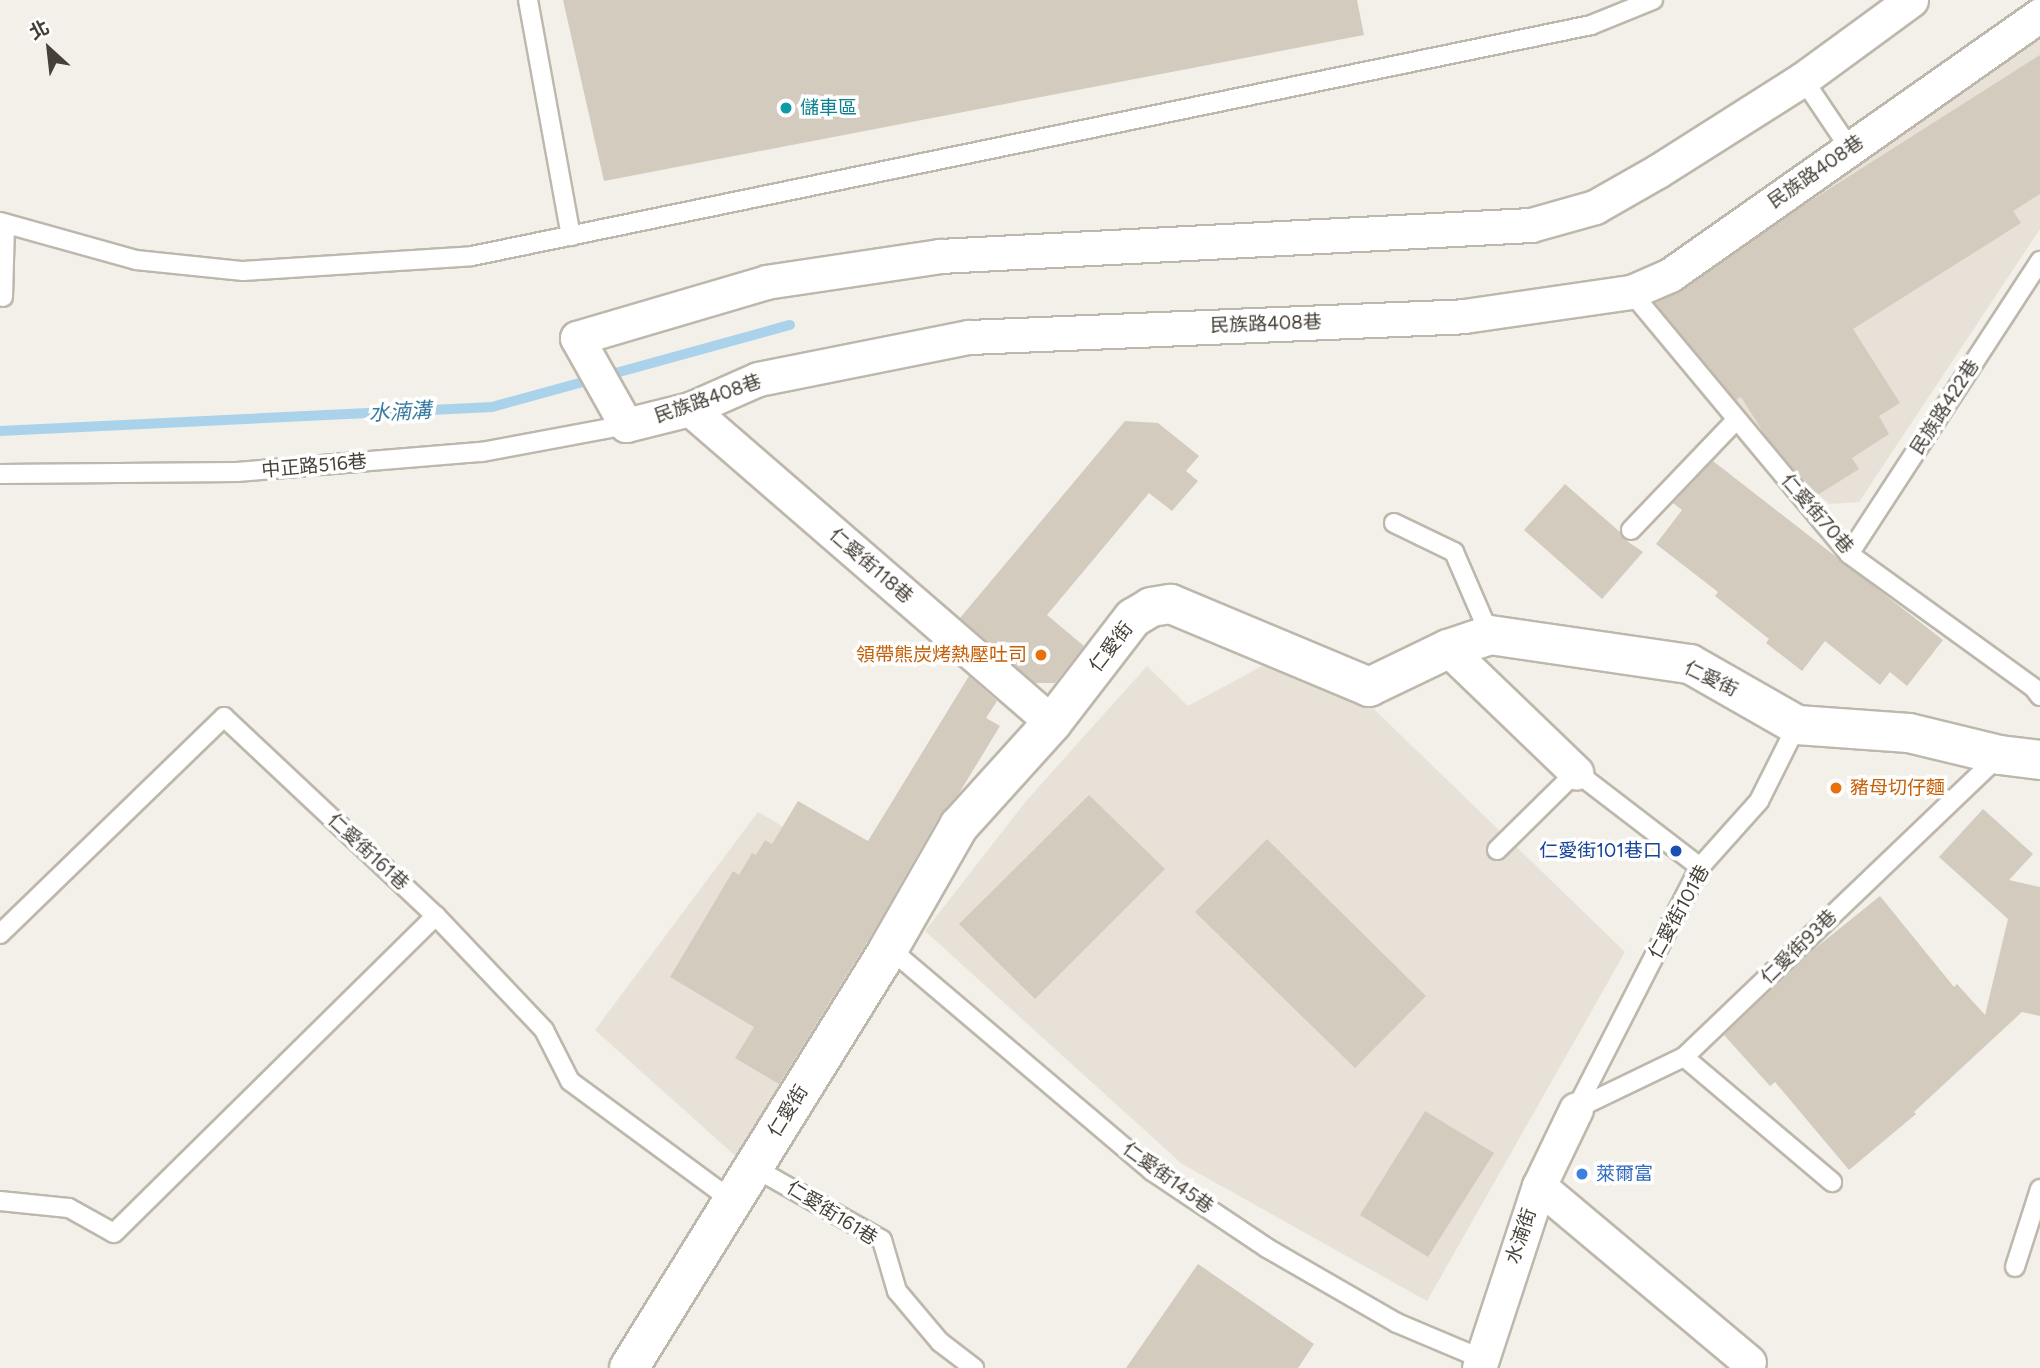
<!DOCTYPE html>
<meta charset="utf-8">
<style>
body{margin:0}
#map{position:relative;width:2040px;height:1368px;overflow:hidden;background:#f3f0e9;font-family:Figtree,"Noto Sans TC",sans-serif}
div>[style]{position:absolute}
.residential>*{inset:0;background:#e7e1d7}
.stream>*{height:10px;margin:-5px;padding:0 5px;transform-origin:5px;border-radius:5px;background:#aad3eb}
.building>*{inset:0;background:#d4cbbf}
.roads{filter:drop-shadow(2px 0 #beb7ac) drop-shadow(-2px 0 #beb7ac) drop-shadow(0 2px #beb7ac) drop-shadow(0 -2px #beb7ac)}
.service>*{height:18px;margin:-9px;padding:0 9px;transform-origin:9px;border-radius:9px;background:#fff}
.minor>*{height:33px;margin:-16.5px;padding:0 16.5px;transform-origin:16.5px;border-radius:16.5px;background:#fff}
.tertiary>*{height:38px;margin:-19px;padding:0 19px;transform-origin:19px;border-radius:19px;background:#fff}
.dots>*{width:19px;height:19px;translate:-50% -50%;box-sizing:border-box;border:4px solid #fff;border-radius:50%}
span{translate:-50% -50%;white-space:nowrap;text-align:center;line-height:1.15;-webkit-text-stroke:7px #fff;paint-order:stroke}
.culture-label{font-size:19px;color:#0d838f}
.left{translate:0 -50%;text-align:left}
.street-label{font-size:19px;color:#464038}
.food-label{font-size:19px;color:#c56008}
.right{translate:-100% -50%;text-align:right}
.transit-label{font-size:19px;color:#164399}
.shop-label{font-size:19px;color:#366cbe}
.water-label{font-size:21px;color:#377aa2;font-style:italic}
.north{position:absolute;left:14px;top:14px;width:70px;height:70px;-webkit-text-stroke:5px #fff;paint-order:stroke;rotate:333deg;font-size:19px;font-weight:700;line-height:28px;text-align:center;color:#464038}
.north::after{content:'';display:block;margin:auto;width:24px;height:32px;background:#464038;clip-path:polygon(50% 0,100% 100%,50% 72%,0 100%)}
</style>
<div id="map">
<div class="residential">
<i style="clip-path:polygon(2040px 34px,2040px 229px,1859px 502px,1829px 504px,1782px 461px,1655px 304px)"></i>
<i style="clip-path:polygon(1147px 666px,1188px 706px,1262px 666px,1350px 686px,1625px 952px,1427px 1301px,1182px 1164px,925px 931px,1027px 800px)"></i>
<i style="clip-path:polygon(758px 812px,906px 899px,741px 1161px,595px 1030px)"></i>
</div>
<div class="stream">
<i style="left:0;top:431px;width:493px;rotate:-2.8deg"></i>
<i style="left:492px;top:407px;width:309px;rotate:-15.4deg"></i>
</div>
<div class="building">
<i style="clip-path:polygon(563px 0,1357px 0,1364px 35px,604px 181px)"></i>
<i style="clip-path:polygon(2040px 55px,2040px 194px,2013px 211px,2021px 223px,1853px 329px,1900px 403px,1879px 416px,1889px 434px,1852px 458px,1859px 469px,1816px 496px,1765px 435px,1741px 397px,1736px 400px,1655px 303px,1681px 291px,1804px 205px)"></i>
<i style="clip-path:polygon(1125px 421px,1158px 423px,1199px 456px,1186px 471px,1198px 481px,1172px 511px,1149px 493px,1047px 615px,1084px 646px,1055px 683px,1035px 683px,960px 618px)"></i>
<i style="clip-path:polygon(1713px 461px,1943px 640px,1907px 686px,1890px 672px,1880px 685px,1825px 641px,1802px 671px,1766px 643px,1769px 639px,1715px 596px,1718px 592px,1656px 544px,1682px 510px,1673px 503px)"></i>
<i style="clip-path:polygon(1565px 484px,1620px 532px,1624px 539px,1643px 552px,1602px 599px,1524px 530px)"></i>
<i style="clip-path:polygon(969px 676px,997px 701px,986px 718px,1000px 726px,958px 795px,940px 815px,870px 937px,779px 1084px,735px 1058px,754px 1027px,670px 977px,733px 871px,739px 875px,752px 853px,756px 855px,765px 840px,772px 844px,798px 801px,868px 841px)"></i>
<i style="clip-path:polygon(1089px 795px,1165px 869px,1035px 999px,959px 924px)"></i>
<i style="clip-path:polygon(1983px 809px,2033px 854px,2009px 880px,2040px 887px,2040px 1016px,2022px 1012px,1914px 1112px,1916px 1114px,1849px 1170px,1775px 1082px,1770px 1086px,1724px 1035px,1813px 950px,1880px 896px,1954px 987px,1957px 984px,1985px 1015px,2008px 919px,1939px 857px)"></i>
<i style="clip-path:polygon(1267px 839px,1426px 996px,1355px 1068px,1195px 912px)"></i>
<i style="clip-path:polygon(1425px 1111px,1494px 1153px,1428px 1257px,1360px 1215px)"></i>
<i style="clip-path:polygon(1198px 1264px,1314px 1344px,1298px 1368px,1126px 1368px)"></i>
</div>
<div class="roads">
<div class="service">
<i style="left:528px;top:0;width:240px;rotate:79.7deg"></i>
<i style="left:1803px;top:79px;width:84px;rotate:56.1deg"></i>
<i style="left:0;top:222px;width:141px;rotate:15.6deg"></i>
<i style="left:136px;top:260px;width:108px;rotate:5.9deg"></i>
<i style="left:243px;top:271px;width:229px;rotate:-3.7deg"></i>
<i style="left:472px;top:256px;width:1143px;rotate:-11.66deg"></i>
<i style="left:1591px;top:25px;width:67px;rotate:-22deg"></i>
<i style="left:1631px;top:292px;width:341px;rotate:50.2deg"></i>
<i style="left:1849px;top:554px;width:228px;rotate:35.9deg"></i>
<i style="left:2034px;top:688px;width:10px;rotate:53deg"></i>
<i style="left:3px;top:297px;width:73px;rotate:-88.4deg"></i>
<i style="left:0;top:474px;width:237px;rotate:-0.5deg"></i>
<i style="left:237px;top:472px;width:246px;rotate:-4.7deg"></i>
<i style="left:482px;top:452px;width:147px;rotate:-10.6deg"></i>
<i style="left:1394px;top:523px;width:67px;rotate:25.8deg"></i>
<i style="left:1454px;top:552px;width:90px;rotate:66.6deg"></i>
<i style="left:1631px;top:530px;width:152px;rotate:-46.3deg"></i>
<i style="left:1849px;top:554px;width:350px;rotate:-56.9deg"></i>
<i style="left:1497px;top:850px;width:111px;rotate:-44.6deg"></i>
<i style="left:1576px;top:772px;width:156px;rotate:37.5deg"></i>
<i style="left:0;top:934px;width:312px;rotate:-44.1deg"></i>
<i style="left:224px;top:717px;width:291px;rotate:43.2deg"></i>
<i style="left:436px;top:916px;width:157px;rotate:46.5deg"></i>
<i style="left:544px;top:1030px;width:57px;rotate:63deg"></i>
<i style="left:570px;top:1081px;width:202px;rotate:36.4deg"></i>
<i style="left:889px;top:948px;width:345px;rotate:40.3deg"></i>
<i style="left:1152px;top:1171px;width:138px;rotate:33.8deg"></i>
<i style="left:1267px;top:1248px;width:150px;rotate:30deg"></i>
<i style="left:1397px;top:1323px;width:90px;rotate:22.9deg"></i>
<i style="left:1684px;top:1057px;width:194px;rotate:40.2deg"></i>
<i style="left:1576px;top:1109px;width:120px;rotate:-25.7deg"></i>
<i style="left:1684px;top:1057px;width:436px;rotate:-43.7deg"></i>
<i style="left:1576px;top:1109px;width:272px;rotate:-62.9deg"></i>
<i style="left:1700px;top:867px;width:89px;rotate:-48.2deg"></i>
<i style="left:1759px;top:801px;width:85px;rotate:-63.4deg"></i>
<i style="left:753px;top:1167px;width:148px;rotate:29.5deg"></i>
<i style="left:882px;top:1240px;width:53px;rotate:73.6deg"></i>
<i style="left:897px;top:1291px;width:67px;rotate:49.9deg"></i>
<i style="left:940px;top:1342px;width:43px;rotate:37.4deg"></i>
<i style="left:0;top:1201px;width:69px;rotate:5.8deg"></i>
<i style="left:69px;top:1208px;width:51px;rotate:29.1deg"></i>
<i style="left:114px;top:1233px;width:452px;rotate:-44.6deg"></i>
<i style="left:2015px;top:1267px;width:82px;rotate:-72.2deg"></i>
</div>
<div class="minor">
<i style="left:1911px;top:0;width:134px;rotate:143.8deg"></i>
<i style="left:1803px;top:79px;width:172px;rotate:147.6deg"></i>
<i style="left:1658px;top:171px;width:73px;rotate:150.3deg"></i>
<i style="left:1595px;top:207px;width:66px;rotate:164.3deg"></i>
<i style="left:1531px;top:225px;width:592px;rotate:177deg"></i>
<i style="left:940px;top:256px;width:175px;rotate:171.5deg"></i>
<i style="left:767px;top:282px;width:198px;rotate:163.6deg"></i>
<i style="left:577px;top:338px;width:100px;rotate:60.6deg"></i>
<i style="left:626px;top:425px;width:66px;rotate:-14deg"></i>
<i style="left:690px;top:409px;width:74px;rotate:-23.8deg"></i>
<i style="left:758px;top:379px;width:215px;rotate:-11.3deg"></i>
<i style="left:969px;top:337px;width:495px;rotate:-2.4deg"></i>
<i style="left:1464px;top:316px;width:169px;rotate:-8.2deg"></i>
<i style="left:1631px;top:292px;width:43px;rotate:-23.6deg"></i>
<i style="left:1670px;top:275px;width:452px;rotate:-35.1deg"></i>
<i style="left:690px;top:409px;width:479px;rotate:40.9deg"></i>
<i style="left:1448px;top:649px;width:178px;rotate:43.9deg"></i>
<i style="left:1539px;top:1186px;width:274px;rotate:40deg"></i>
<i style="left:1479px;top:1368px;width:192px;rotate:-71.8deg"></i>
<i style="left:1539px;top:1186px;width:85px;rotate:-64.3deg"></i>
</div>
<div class="tertiary">
<i style="left:629px;top:1368px;width:494px;rotate:-58.2deg"></i>
<i style="left:889px;top:948px;width:141px;rotate:-60.2deg"></i>
<i style="left:959px;top:826px;width:139px;rotate:-47.9deg"></i>
<i style="left:1052px;top:723px;width:133px;rotate:-52.4deg"></i>
<i style="left:1133px;top:618px;width:21px;rotate:-31deg"></i>
<i style="left:1151px;top:607px;width:20px;rotate:-9deg"></i>
<i style="left:1171px;top:604px;width:215px;rotate:22.7deg"></i>
<i style="left:1369px;top:687px;width:88px;rotate:-25.7deg"></i>
<i style="left:1448px;top:649px;width:44px;rotate:-18.4deg"></i>
<i style="left:1490px;top:635px;width:202px;rotate:8.3deg"></i>
<i style="left:1690px;top:664px;width:123px;rotate:29.7deg"></i>
<i style="left:1797px;top:725px;width:112px;rotate:4.1deg"></i>
<i style="left:1909px;top:733px;width:94px;rotate:13.6deg"></i>
<i style="left:2000px;top:755px;width:40px;rotate:7.1deg"></i>
</div>
</div>
<div class="dots">
<i style="left:786px;top:108px;background:#0f9aa8"></i>
<i style="left:1041px;top:655px;background:#e8710a"></i>
<i style="left:1836px;top:788px;background:#e8710a"></i>
<i style="left:1676px;top:851px;background:#1a4fb4"></i>
<i style="left:1582px;top:1174px;background:#3f7fe0"></i>
</div>
<div class="culture-label">
<span class="left" style="left:800px;top:108px">儲車區</span>
</div>
<div class="street-label">
<span style="left:1816px;top:172px;rotate:-35deg">民族路408巷</span>
<span style="left:1266px;top:324px;rotate:-2deg">民族路408巷</span>
<span style="left:708px;top:399px;rotate:-19deg">民族路408巷</span>
<span style="left:1945px;top:407px;rotate:-57deg">民族路422巷</span>
<span style="left:314px;top:466px;rotate:-5deg">中正路516巷</span>
<span style="left:1817px;top:514px;rotate:49deg">仁愛街70巷</span>
<span style="left:871px;top:566px;rotate:41deg">仁愛街118巷</span>
<span style="left:1111px;top:647px;rotate:-52deg">仁愛街</span>
<span style="left:1711px;top:679px;rotate:26deg">仁愛街</span>
<span style="left:368px;top:852px;rotate:43deg">仁愛街161巷</span>
<span style="left:1679px;top:912px;rotate:-61deg">仁愛街101巷</span>
<span style="left:1799px;top:947px;rotate:-44deg">仁愛街93巷</span>
<span style="left:788px;top:1111px;rotate:-58deg">仁愛街</span>
<span style="left:1168px;top:1178px;rotate:36deg">仁愛街145巷</span>
<span style="left:832px;top:1213px;rotate:32deg">仁愛街161巷</span>
<span style="left:1521px;top:1236px;rotate:-71deg">水湳街</span>
</div>
<div class="food-label">
<span class="right" style="left:1027px;top:655px">領帶熊炭烤熱壓吐司</span>
<span class="left" style="left:1850px;top:788px">豬母切仔麵</span>
</div>
<div class="transit-label">
<span class="right" style="left:1662px;top:851px">仁愛街101巷口</span>
</div>
<div class="shop-label">
<span class="left" style="left:1596px;top:1174px">萊爾富</span>
</div>
<div class="water-label">
<span style="left:400px;top:412px;rotate:-3deg">水湳溝</span>
</div>
<div class="north">北</div>
</div>
